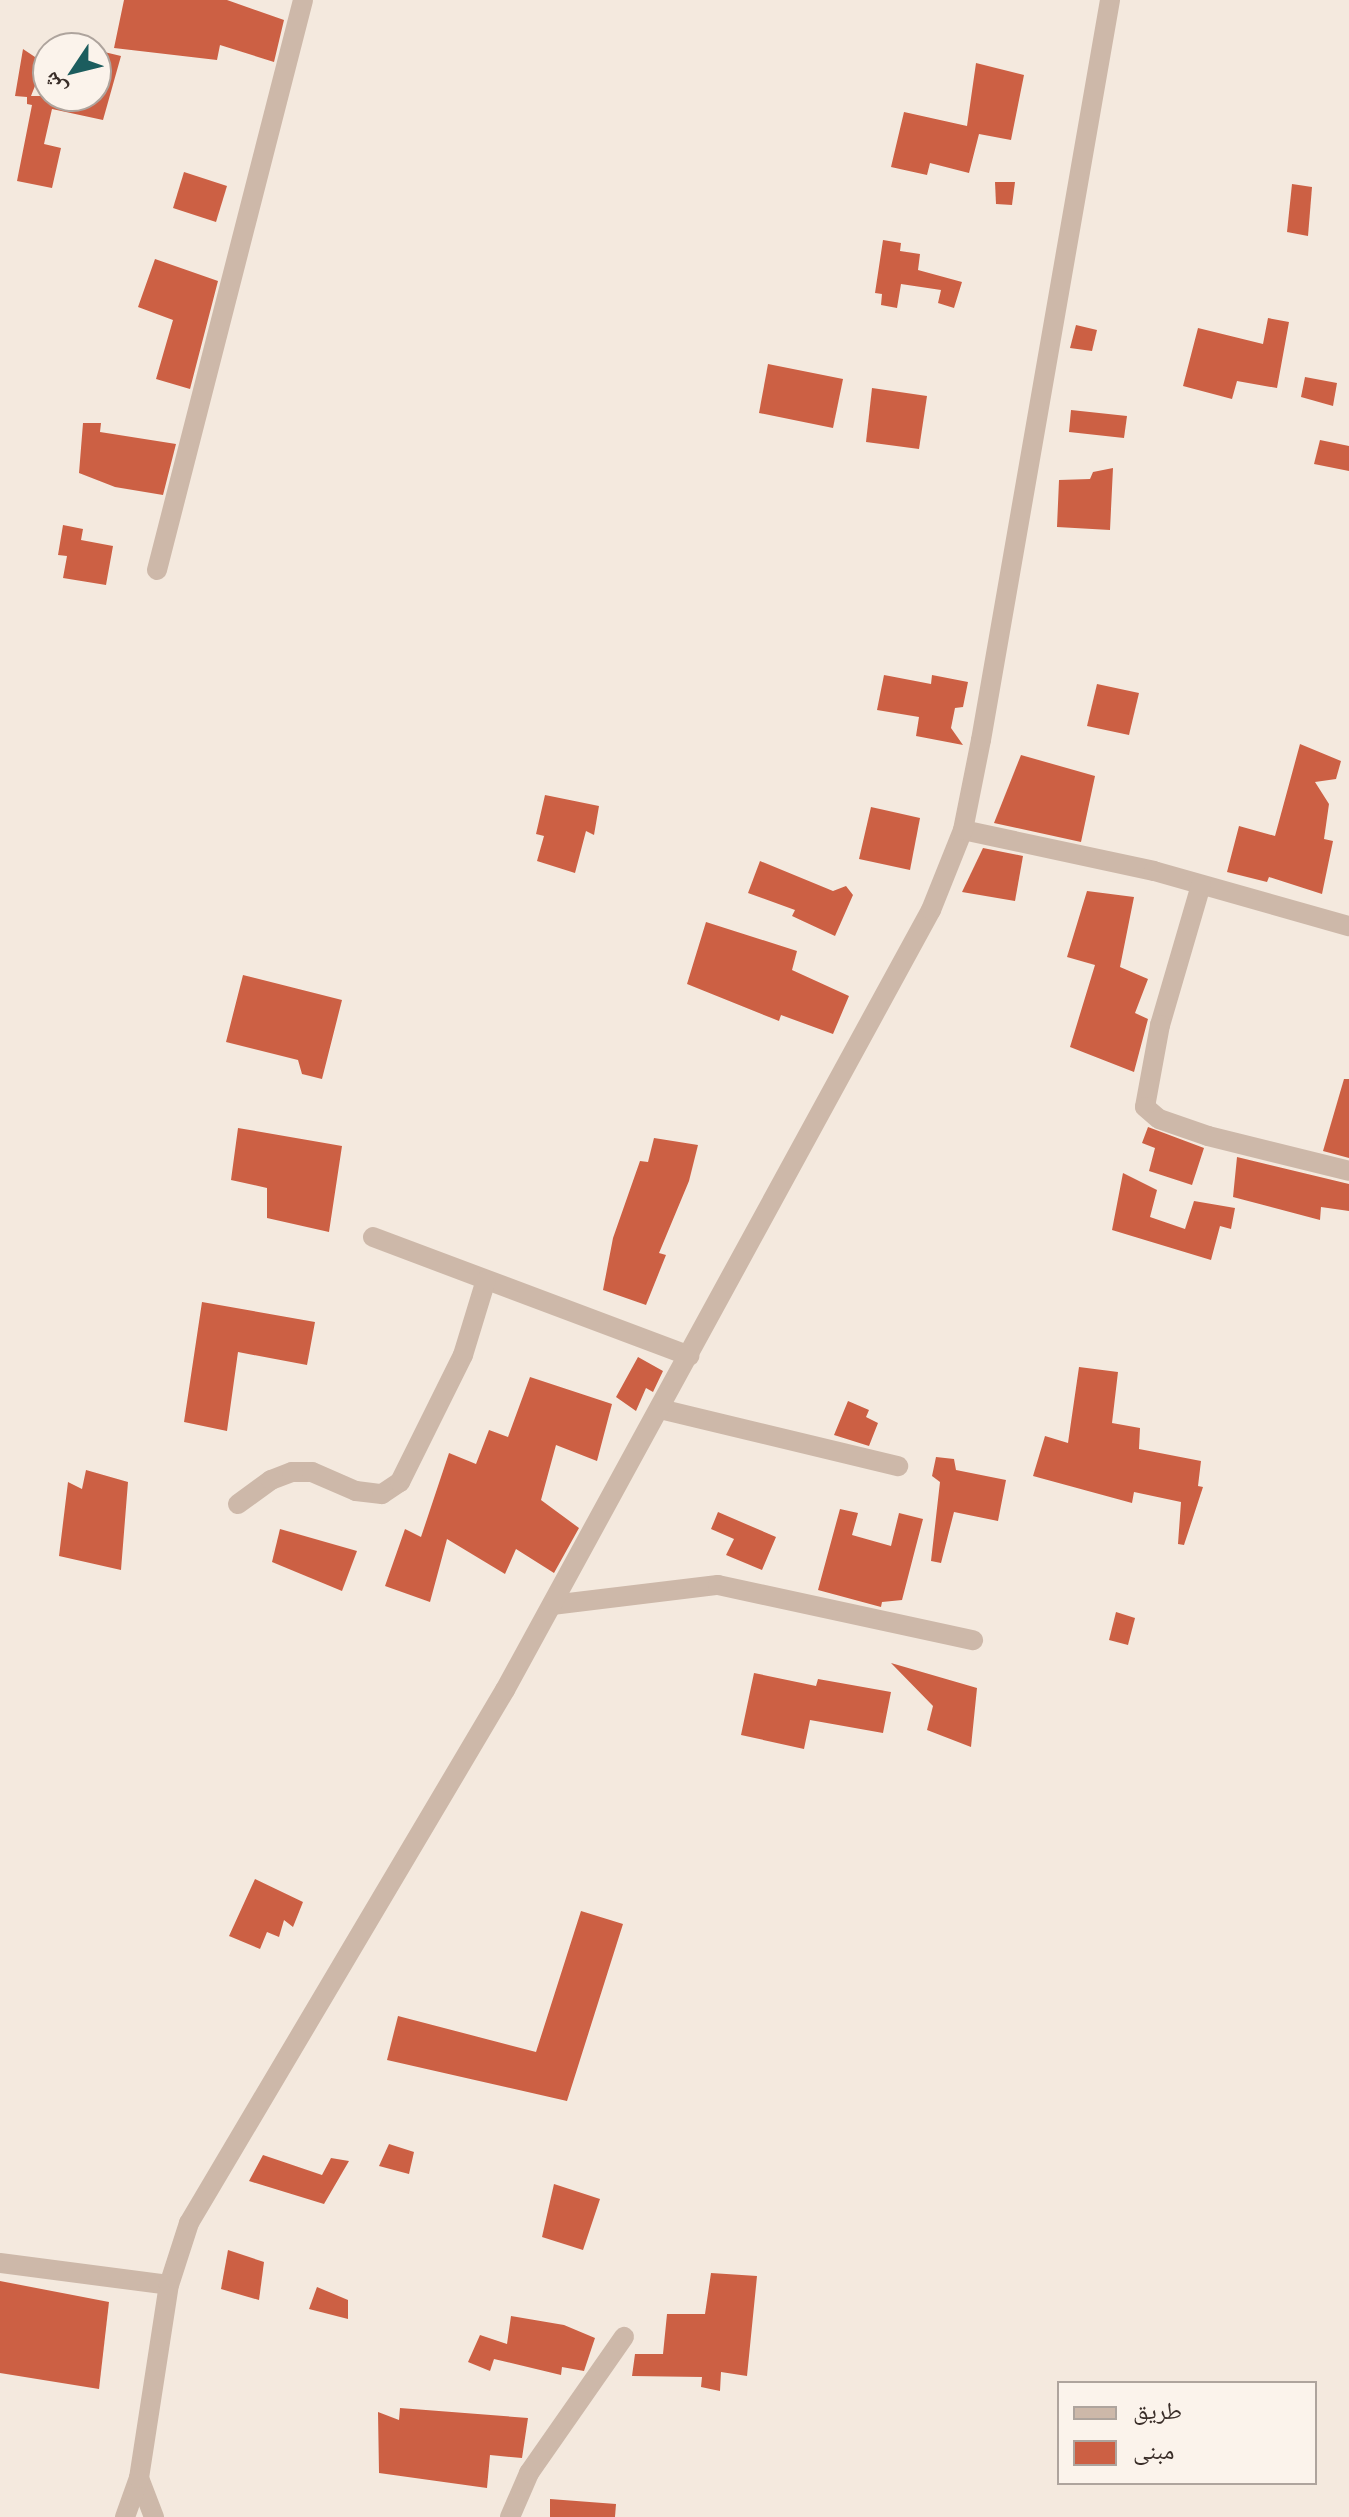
<!DOCTYPE html>
<meta charset="utf-8">
<style>
body{margin:0}
#map{position:relative;width:1349px;height:2517px;overflow:hidden;background:#f4e9de;font-family:Ubuntu,"Noto Naskh Arabic",sans-serif}
div>[style]{position:absolute}
.building>*{inset:0;background:#cc6044}
.street>*{height:20px;margin:-10px;padding:0 10px;transform-origin:10px;border-radius:10px;background:#cdb8a9}
span{translate:-50% -50%;white-space:nowrap;text-align:center;line-height:1.15;-webkit-text-stroke:7px #fbf3eb;paint-order:stroke}
.legend{position:absolute;left:1057px;top:2381px;width:260px;height:104px;box-sizing:border-box;background:#fbf3eb;border:2px solid #aea49d;margin:0;padding:10px 14px;list-style:none;font-size:24px;color:#3a2e29}
.legend li{display:flex;align-items:center;gap:16px;height:40px}
.legend b{width:40px;border:2px solid #aea49d}
.north{position:absolute;left:32px;top:32px;width:80px;height:80px;box-sizing:border-box;background:#fbf3eb;border:2px solid #aea49d;border-radius:50%;rotate:235deg;font-size:22px;font-weight:700;line-height:32px;text-align:center;color:#3a2e29}
.north::after{content:'';display:block;margin:auto;width:28px;height:36px;background:#1c5d5e;clip-path:polygon(50% 0,100% 100%,50% 72%,0 100%)}
</style>
<div id="map">
<div class="building">
<i style="clip-path:polygon(124px 0,227px 0,284px 20px,274px 62px,220px 45px,217px 60px,114px 48px)"></i>
<i style="clip-path:polygon(23px 49px,44px 63px,31px 96px,96px 96px,96px 50px,121px 56px,103px 120px,52px 109px,44px 144px,61px 148px,52px 188px,17px 181px,32px 105px,27px 104px,27px 97px,15px 96px)"></i>
<i style="clip-path:polygon(976px 63px,1024px 75px,1011px 140px,979px 134px,969px 173px,930px 163px,927px 175px,891px 167px,904px 112px,967px 126px)"></i>
<i style="clip-path:polygon(184px 172px,227px 186px,216px 222px,173px 208px)"></i>
<i style="clip-path:polygon(995px 182px,1015px 182px,1012px 205px,996px 204px)"></i>
<i style="clip-path:polygon(1292px 184px,1312px 187px,1308px 236px,1287px 232px)"></i>
<i style="clip-path:polygon(883px 240px,901px 243px,900px 251px,920px 254px,918px 270px,962px 282px,954px 308px,938px 303px,941px 290px,901px 284px,897px 308px,881px 305px,882px 294px,875px 293px)"></i>
<i style="clip-path:polygon(155px 259px,218px 281px,190px 389px,156px 379px,173px 320px,138px 307px)"></i>
<i style="clip-path:polygon(1268px 318px,1289px 322px,1277px 388px,1237px 381px,1232px 399px,1183px 386px,1198px 328px,1263px 344px)"></i>
<i style="clip-path:polygon(1076px 325px,1097px 330px,1092px 351px,1070px 348px)"></i>
<i style="clip-path:polygon(768px 364px,843px 379px,833px 428px,759px 413px)"></i>
<i style="clip-path:polygon(1305px 377px,1337px 383px,1333px 406px,1301px 397px)"></i>
<i style="clip-path:polygon(872px 388px,927px 396px,919px 449px,866px 442px)"></i>
<i style="clip-path:polygon(1071px 410px,1127px 416px,1124px 438px,1069px 432px)"></i>
<i style="clip-path:polygon(83px 423px,101px 423px,100px 432px,176px 444px,163px 495px,115px 487px,79px 473px)"></i>
<i style="clip-path:polygon(1320px 440px,1349px 446px,1349px 471px,1314px 464px)"></i>
<i style="clip-path:polygon(1113px 468px,1110px 530px,1057px 527px,1059px 480px,1090px 479px,1093px 472px)"></i>
<i style="clip-path:polygon(63px 525px,83px 529px,81px 540px,113px 546px,106px 585px,63px 578px,67px 556px,58px 555px)"></i>
<i style="clip-path:polygon(884px 675px,931px 684px,932px 675px,968px 682px,963px 707px,955px 708px,951px 728px,963px 745px,916px 736px,919px 717px,877px 710px)"></i>
<i style="clip-path:polygon(1097px 684px,1139px 693px,1129px 735px,1087px 726px)"></i>
<i style="clip-path:polygon(1300px 744px,1341px 761px,1336px 779px,1315px 782px,1329px 804px,1324px 839px,1333px 841px,1322px 894px,1269px 877px,1267px 882px,1227px 872px,1239px 826px,1275px 836px)"></i>
<i style="clip-path:polygon(1021px 755px,1095px 776px,1081px 842px,994px 823px)"></i>
<i style="clip-path:polygon(545px 795px,599px 806px,594px 835px,586px 831px,575px 873px,537px 861px,544px 836px,536px 834px)"></i>
<i style="clip-path:polygon(871px 807px,920px 818px,910px 870px,859px 859px)"></i>
<i style="clip-path:polygon(983px 848px,1023px 856px,1015px 901px,962px 892px)"></i>
<i style="clip-path:polygon(760px 861px,833px 891px,846px 886px,853px 895px,835px 936px,792px 916px,795px 910px,748px 893px)"></i>
<i style="clip-path:polygon(1087px 891px,1134px 897px,1120px 967px,1148px 979px,1135px 1013px,1148px 1019px,1134px 1072px,1070px 1047px,1095px 965px,1067px 957px)"></i>
<i style="clip-path:polygon(706px 922px,797px 951px,792px 970px,849px 996px,833px 1034px,781px 1015px,779px 1021px,687px 984px)"></i>
<i style="clip-path:polygon(243px 975px,342px 1000px,322px 1079px,302px 1074px,298px 1060px,226px 1042px)"></i>
<i style="clip-path:polygon(1344px 1079px,1349px 1079px,1349px 1158px,1323px 1151px)"></i>
<i style="clip-path:polygon(1148px 1127px,1204px 1148px,1192px 1185px,1149px 1171px,1155px 1148px,1142px 1143px)"></i>
<i style="clip-path:polygon(238px 1128px,342px 1146px,329px 1232px,267px 1218px,267px 1188px,231px 1180px)"></i>
<i style="clip-path:polygon(654px 1138px,698px 1145px,689px 1181px,659px 1253px,666px 1255px,646px 1305px,603px 1290px,613px 1238px,640px 1161px,648px 1162px)"></i>
<i style="clip-path:polygon(1237px 1157px,1349px 1184px,1349px 1211px,1321px 1207px,1320px 1220px,1233px 1197px)"></i>
<i style="clip-path:polygon(1123px 1173px,1157px 1190px,1150px 1217px,1185px 1229px,1194px 1201px,1235px 1208px,1231px 1229px,1220px 1226px,1211px 1260px,1112px 1230px)"></i>
<i style="clip-path:polygon(202px 1302px,315px 1322px,307px 1365px,238px 1352px,227px 1431px,184px 1422px)"></i>
<i style="clip-path:polygon(638px 1357px,663px 1371px,653px 1392px,646px 1388px,636px 1411px,616px 1397px)"></i>
<i style="clip-path:polygon(1079px 1367px,1118px 1372px,1112px 1423px,1140px 1428px,1139px 1449px,1201px 1461px,1198px 1486px,1203px 1487px,1184px 1545px,1178px 1544px,1181px 1502px,1134px 1492px,1132px 1503px,1033px 1476px,1045px 1436px,1068px 1443px)"></i>
<i style="clip-path:polygon(530px 1377px,612px 1404px,597px 1461px,556px 1445px,541px 1500px,579px 1528px,554px 1573px,516px 1549px,505px 1574px,447px 1539px,430px 1602px,385px 1586px,405px 1529px,421px 1537px,449px 1453px,476px 1464px,489px 1430px,508px 1437px)"></i>
<i style="clip-path:polygon(848px 1401px,869px 1410px,866px 1417px,878px 1423px,869px 1446px,834px 1435px)"></i>
<i style="clip-path:polygon(936px 1457px,954px 1459px,956px 1470px,1006px 1480px,998px 1521px,954px 1512px,941px 1563px,931px 1561px,940px 1482px,932px 1476px)"></i>
<i style="clip-path:polygon(86px 1470px,128px 1482px,121px 1570px,59px 1556px,68px 1482px,82px 1489px)"></i>
<i style="clip-path:polygon(840px 1509px,858px 1513px,852px 1535px,891px 1546px,899px 1513px,923px 1519px,902px 1600px,882px 1602px,881px 1607px,818px 1590px)"></i>
<i style="clip-path:polygon(718px 1512px,776px 1537px,762px 1570px,726px 1555px,734px 1539px,711px 1529px)"></i>
<i style="clip-path:polygon(280px 1529px,357px 1551px,342px 1591px,272px 1562px)"></i>
<i style="clip-path:polygon(1116px 1612px,1135px 1618px,1128px 1645px,1109px 1640px)"></i>
<i style="clip-path:polygon(891px 1663px,977px 1688px,971px 1747px,927px 1730px,933px 1706px)"></i>
<i style="clip-path:polygon(754px 1673px,816px 1686px,818px 1679px,891px 1692px,883px 1733px,810px 1720px,804px 1749px,741px 1735px)"></i>
<i style="clip-path:polygon(255px 1879px,303px 1902px,293px 1927px,284px 1920px,279px 1937px,267px 1932px,260px 1949px,229px 1936px)"></i>
<i style="clip-path:polygon(581px 1911px,623px 1924px,567px 2101px,387px 2060px,398px 2016px,536px 2052px)"></i>
<i style="clip-path:polygon(389px 2144px,414px 2152px,409px 2174px,379px 2166px)"></i>
<i style="clip-path:polygon(263px 2155px,322px 2175px,331px 2158px,349px 2161px,324px 2204px,249px 2181px)"></i>
<i style="clip-path:polygon(554px 2184px,600px 2199px,583px 2250px,542px 2237px)"></i>
<i style="clip-path:polygon(228px 2250px,264px 2262px,259px 2300px,221px 2289px)"></i>
<i style="clip-path:polygon(711px 2273px,757px 2276px,747px 2376px,721px 2372px,720px 2391px,701px 2387px,702px 2377px,632px 2376px,635px 2354px,663px 2354px,667px 2314px,705px 2314px)"></i>
<i style="clip-path:polygon(0 2281px,109px 2302px,99px 2389px,0 2373px)"></i>
<i style="clip-path:polygon(317px 2287px,348px 2300px,348px 2319px,309px 2309px)"></i>
<i style="clip-path:polygon(511px 2316px,564px 2325px,595px 2338px,584px 2371px,562px 2367px,561px 2375px,494px 2359px,490px 2371px,468px 2362px,480px 2335px,507px 2344px)"></i>
<i style="clip-path:polygon(400px 2408px,528px 2418px,522px 2458px,490px 2455px,487px 2488px,379px 2473px,378px 2412px,399px 2420px)"></i>
<i style="clip-path:polygon(550px 2499px,616px 2504px,615px 2517px,550px 2517px)"></i>
</div>
<div class="street">
<i style="left:157px;top:570px;width:588px;rotate:-75.63deg"></i>
<i style="left:963px;top:830px;width:195px;rotate:12.1deg"></i>
<i style="left:1154px;top:871px;width:203px;rotate:15.8deg"></i>
<i style="left:1201px;top:885px;width:146px;rotate:106.3deg"></i>
<i style="left:1160px;top:1025px;width:83px;rotate:100.4deg"></i>
<i style="left:1145px;top:1107px;width:18px;rotate:41deg"></i>
<i style="left:1159px;top:1119px;width:52px;rotate:19.1deg"></i>
<i style="left:1208px;top:1136px;width:145px;rotate:13.9deg"></i>
<i style="left:373px;top:1237px;width:338px;rotate:20.6deg"></i>
<i style="left:660px;top:1409px;width:245px;rotate:13.5deg"></i>
<i style="left:238px;top:1504px;width:41px;rotate:-36deg"></i>
<i style="left:271px;top:1480px;width:22px;rotate:-21deg"></i>
<i style="left:292px;top:1472px;width:20px"></i>
<i style="left:312px;top:1472px;width:48px;rotate:23.4deg"></i>
<i style="left:356px;top:1491px;width:26px;rotate:7deg"></i>
<i style="left:382px;top:1494px;width:22px;rotate:-34deg"></i>
<i style="left:400px;top:1482px;width:142px;rotate:-63.6deg"></i>
<i style="left:463px;top:1355px;width:78px;rotate:-73deg"></i>
<i style="left:552px;top:1605px;width:167px;rotate:-6.9deg"></i>
<i style="left:718px;top:1585px;width:261px;rotate:12.2deg"></i>
<i style="left:0;top:2263px;width:170px;rotate:7.4deg"></i>
<i style="left:139px;top:2478px;width:42px;rotate:69deg"></i>
<i style="left:125px;top:2517px;width:41px;rotate:-70.3deg"></i>
<i style="left:139px;top:2478px;width:195px;rotate:-81.2deg"></i>
<i style="left:169px;top:2285px;width:65px;rotate:-72.1deg"></i>
<i style="left:189px;top:2223px;width:620px;rotate:-59.34deg"></i>
<i style="left:505px;top:1690px;width:889px;rotate:-61.36deg"></i>
<i style="left:931px;top:910px;width:86px;rotate:-68.2deg"></i>
<i style="left:963px;top:830px;width:92px;rotate:-78.7deg"></i>
<i style="left:981px;top:740px;width:751px;rotate:-80.11deg"></i>
<i style="left:510px;top:2517px;width:48px;rotate:-66.6deg"></i>
<i style="left:529px;top:2473px;width:166px;rotate:-55.1deg"></i>
</div>
<ul class="legend">
<li><b style="height:10px;background:#cdb8a9"></b>طريق</li>
<li><b style="height:22px;background:#cc6044"></b>مبنى</li>
</ul>
<div class="north">ش</div>
</div>
